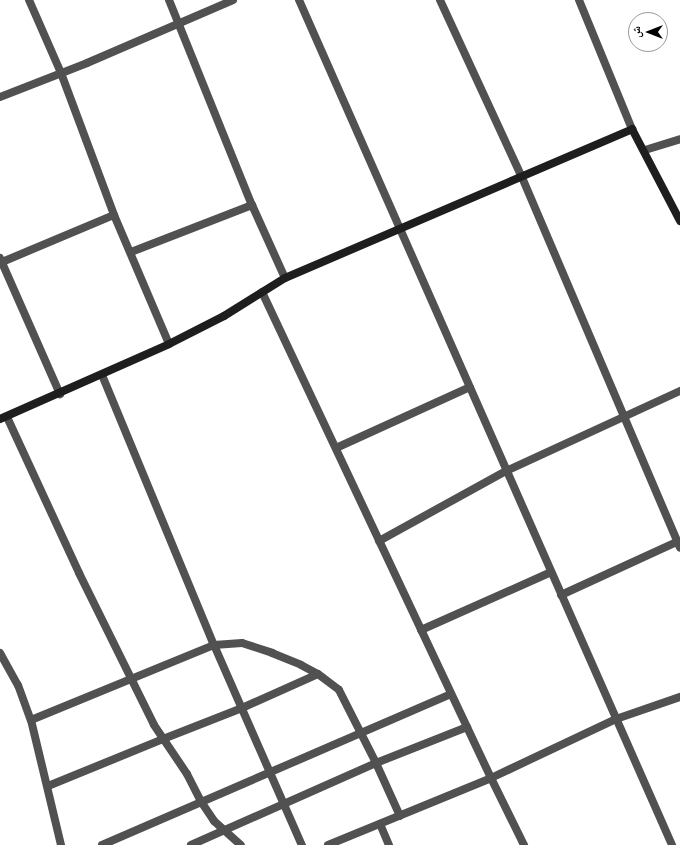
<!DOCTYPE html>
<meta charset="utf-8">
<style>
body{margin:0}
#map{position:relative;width:680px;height:845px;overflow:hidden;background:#fff;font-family:"Source Sans 3","Noto Naskh Arabic",sans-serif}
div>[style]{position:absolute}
.street>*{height:8px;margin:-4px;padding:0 4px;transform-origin:4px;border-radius:4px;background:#515151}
.secondary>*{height:8px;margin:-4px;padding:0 4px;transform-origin:4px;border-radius:4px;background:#1e1e1e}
span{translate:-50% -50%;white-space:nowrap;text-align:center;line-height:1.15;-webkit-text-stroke:3.5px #fff;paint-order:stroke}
.north{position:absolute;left:628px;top:12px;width:40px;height:40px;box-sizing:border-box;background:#fff;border:1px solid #999;border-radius:50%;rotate:270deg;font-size:11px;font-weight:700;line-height:16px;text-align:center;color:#000}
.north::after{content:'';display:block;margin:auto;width:14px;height:18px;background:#000;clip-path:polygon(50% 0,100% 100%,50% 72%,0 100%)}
</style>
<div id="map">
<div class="street">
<i style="left:29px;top:0;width:80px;rotate:66.3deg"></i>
<i style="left:61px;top:73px;width:152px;rotate:69.5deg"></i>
<i style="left:114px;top:215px;width:140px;rotate:66.9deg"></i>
<i style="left:169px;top:0;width:221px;rotate:68deg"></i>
<i style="left:252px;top:205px;width:80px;rotate:65.7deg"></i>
<i style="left:299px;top:0;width:924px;rotate:66.18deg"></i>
<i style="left:440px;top:0;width:193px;rotate:65.2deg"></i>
<i style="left:521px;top:175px;width:405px;rotate:66.9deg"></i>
<i style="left:579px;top:0;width:139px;rotate:67.7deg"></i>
<i style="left:0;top:97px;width:93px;rotate:-21.3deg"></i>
<i style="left:87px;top:63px;width:159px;rotate:-23.3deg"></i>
<i style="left:645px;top:150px;width:37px;rotate:-17deg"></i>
<i style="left:131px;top:252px;width:130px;rotate:-21.2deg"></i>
<i style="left:0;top:258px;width:149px;rotate:66.2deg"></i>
<i style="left:2px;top:262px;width:121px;rotate:-22.8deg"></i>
<i style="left:262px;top:292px;width:537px;rotate:64.77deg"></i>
<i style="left:491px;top:778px;width:75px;rotate:63.8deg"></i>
<i style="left:102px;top:375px;width:292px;rotate:67.5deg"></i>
<i style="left:214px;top:645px;width:219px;rotate:66.3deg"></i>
<i style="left:7px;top:417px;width:172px;rotate:65.2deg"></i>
<i style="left:79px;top:573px;width:169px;rotate:63.7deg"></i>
<i style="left:154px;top:725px;width:59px;rotate:56deg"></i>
<i style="left:187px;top:774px;width:33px;rotate:63deg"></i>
<i style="left:202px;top:803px;width:22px;rotate:56deg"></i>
<i style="left:214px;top:821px;width:36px;rotate:42deg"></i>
<i style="left:336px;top:448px;width:147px;rotate:-24.5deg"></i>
<i style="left:379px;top:541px;width:145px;rotate:-28.9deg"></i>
<i style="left:506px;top:471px;width:192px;rotate:-24.7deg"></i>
<i style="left:561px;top:595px;width:128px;rotate:-24.6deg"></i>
<i style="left:421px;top:630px;width:142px;rotate:-24deg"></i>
<i style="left:0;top:653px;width:37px;rotate:61deg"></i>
<i style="left:18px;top:685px;width:37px;rotate:70deg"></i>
<i style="left:31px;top:720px;width:129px;rotate:76.5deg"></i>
<i style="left:31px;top:720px;width:198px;rotate:-22.3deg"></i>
<i style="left:214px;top:645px;width:28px;rotate:-4deg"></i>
<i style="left:242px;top:643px;width:32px;rotate:18deg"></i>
<i style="left:272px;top:653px;width:31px;rotate:22deg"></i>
<i style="left:301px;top:665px;width:19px;rotate:28deg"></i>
<i style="left:318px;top:674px;width:26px;rotate:37deg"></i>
<i style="left:339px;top:690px;width:82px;rotate:63.1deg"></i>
<i style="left:376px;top:763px;width:58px;rotate:65.6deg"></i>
<i style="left:48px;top:786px;width:124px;rotate:-22.2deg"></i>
<i style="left:163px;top:739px;width:85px;rotate:-21.4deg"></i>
<i style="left:242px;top:708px;width:83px;rotate:-24.1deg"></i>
<i style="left:380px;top:824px;width:23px;rotate:67deg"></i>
<i style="left:102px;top:845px;width:380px;rotate:-23.4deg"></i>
<i style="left:191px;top:845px;width:202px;rotate:-23.9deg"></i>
<i style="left:376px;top:763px;width:98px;rotate:-21.6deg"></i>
<i style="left:328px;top:845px;width:176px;rotate:-22.3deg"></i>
<i style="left:491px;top:778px;width:138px;rotate:-25.3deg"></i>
<i style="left:616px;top:719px;width:68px;rotate:-19deg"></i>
</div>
<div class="secondary">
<i style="left:0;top:419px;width:185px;rotate:-23.9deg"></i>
<i style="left:169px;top:344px;width:62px;rotate:-27deg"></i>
<i style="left:224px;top:316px;width:72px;rotate:-31.9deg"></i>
<i style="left:285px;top:278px;width:378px;rotate:-23.2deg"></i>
<i style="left:632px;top:129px;width:104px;rotate:62.4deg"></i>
</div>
<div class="north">ش</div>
</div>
